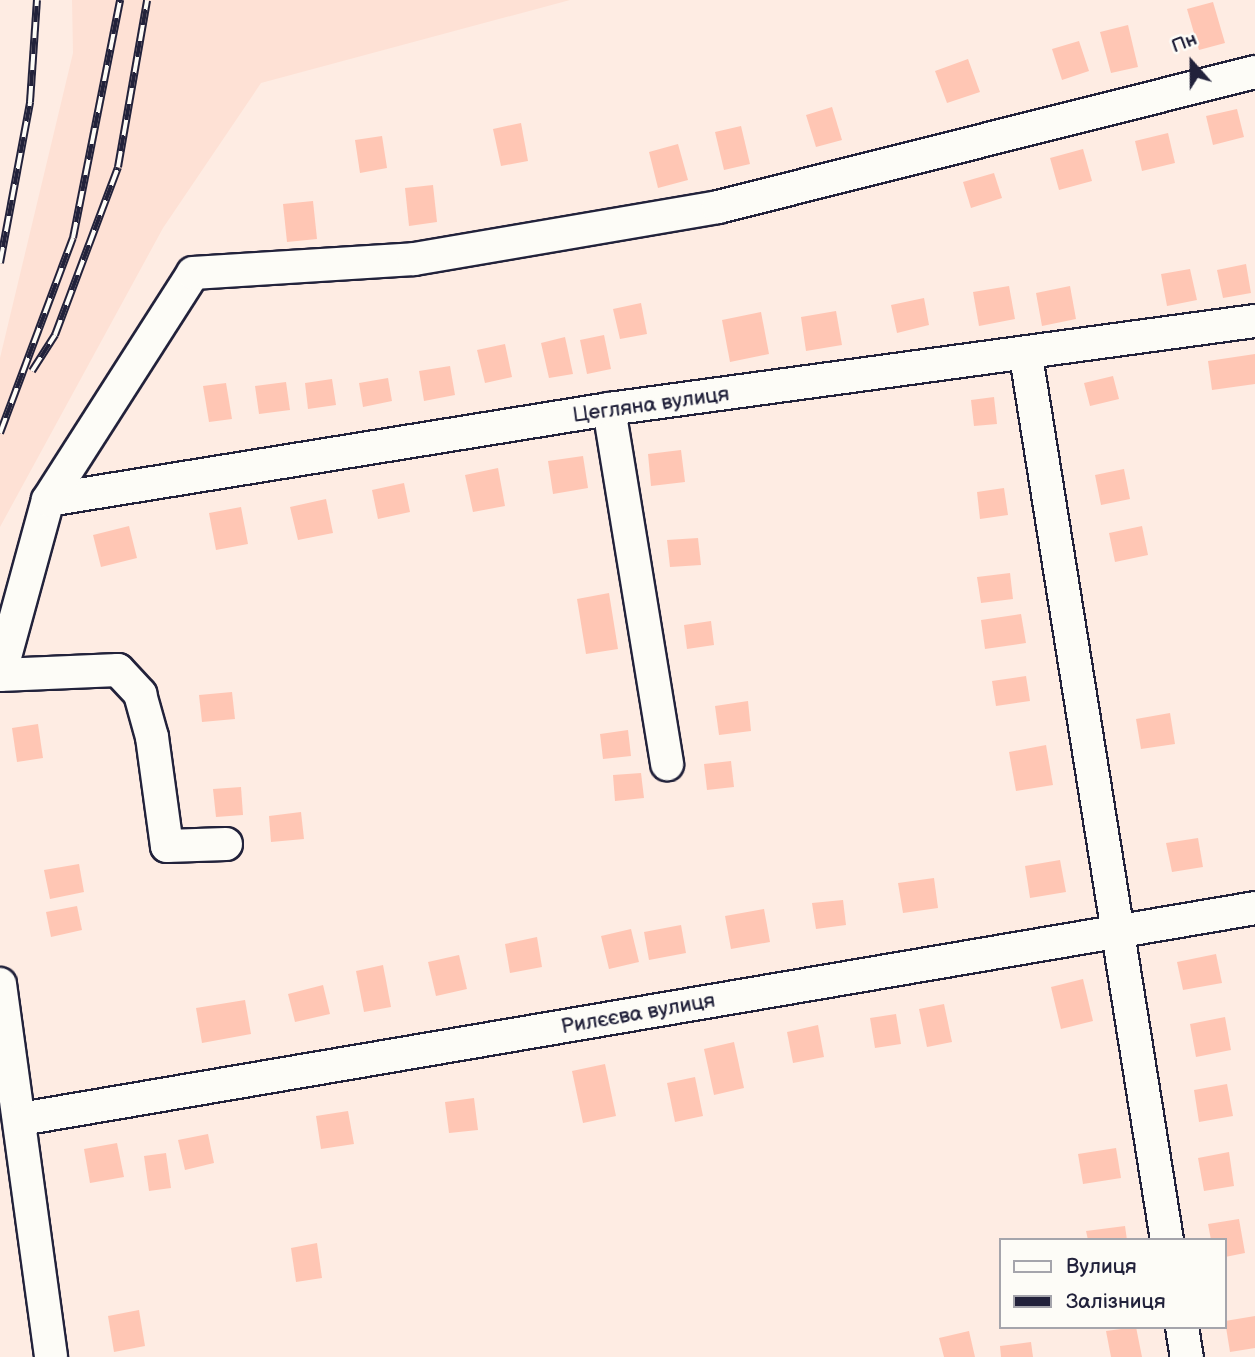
<!DOCTYPE html>
<meta charset="utf-8">
<style>
body{margin:0}
#map{position:relative;width:1255px;height:1357px;overflow:hidden;background:#feece3;font-family:"Balsamiq Sans",sans-serif}
div>[style]{position:absolute}
.built>*{inset:0;background:#fee1d5}
.building>*{inset:0;background:#ffc6b4}
.roads{filter:drop-shadow(2px 0 #22223b) drop-shadow(-2px 0 #22223b) drop-shadow(0 2px #22223b) drop-shadow(0 -2px #22223b)}
.minor>*{height:32px;margin:-16px;padding:0 16px;transform-origin:16px;border-radius:16px;background:#fdfcf7}
.rail>*{height:8px;margin-top:-4px;transform-origin:0;background:repeating-linear-gradient(90deg,#fdfcf7 0 16px,#22223b 0 32px);box-sizing:border-box;border-block:2px solid #22223b}
span{translate:-50% -50%;white-space:nowrap;text-align:center;line-height:1.15;-webkit-text-stroke:5px #fdfcf7;paint-order:stroke}
.street-label{font-size:21px;color:#22223b}
.legend{position:absolute;left:999px;top:1238px;width:228px;height:91px;box-sizing:border-box;background:#fdfcf7;border:2px solid #a5a5ac;margin:0;padding:9px 12px;list-style:none;font-size:21px;color:#22223b}
.legend li{display:flex;align-items:center;gap:14px;height:35px}
.legend b{width:35px;border:2px solid #a5a5ac}
.north{position:absolute;left:1157px;top:28px;width:70px;height:70px;-webkit-text-stroke:5px #fdfcf7;paint-order:stroke;rotate:339deg;font-size:19px;font-weight:700;line-height:28px;text-align:center;color:#22223b}
.north::after{content:'';display:block;margin:auto;width:24px;height:32px;background:#22223b;clip-path:polygon(50% 0,100% 100%,50% 72%,0 100%)}
</style>
<div id="map">
<div class="built">
<i style="clip-path:polygon(72px 0,570px 0,261px 83px,163px 228px,0 527px,0 358px,73px 53px)"></i>
</div>
<div class="building">
<i style="clip-path:polygon(1213px 2px,1225px 43px,1199px 50px,1187px 9px)"></i>
<i style="clip-path:polygon(1128px 25px,1138px 67px,1111px 73px,1100px 32px)"></i>
<i style="clip-path:polygon(1079px 41px,1089px 71px,1062px 80px,1052px 49px)"></i>
<i style="clip-path:polygon(968px 59px,980px 92px,947px 103px,935px 71px)"></i>
<i style="clip-path:polygon(832px 107px,842px 140px,816px 147px,806px 115px)"></i>
<i style="clip-path:polygon(1237px 109px,1244px 137px,1213px 145px,1206px 116px)"></i>
<i style="clip-path:polygon(521px 123px,528px 161px,501px 166px,493px 129px)"></i>
<i style="clip-path:polygon(741px 126px,750px 164px,724px 170px,715px 132px)"></i>
<i style="clip-path:polygon(1168px 133px,1175px 163px,1142px 171px,1135px 141px)"></i>
<i style="clip-path:polygon(382px 136px,387px 168px,360px 173px,355px 140px)"></i>
<i style="clip-path:polygon(678px 144px,688px 180px,658px 188px,649px 152px)"></i>
<i style="clip-path:polygon(1083px 149px,1092px 181px,1059px 190px,1050px 158px)"></i>
<i style="clip-path:polygon(994px 173px,1002px 198px,971px 208px,963px 182px)"></i>
<i style="clip-path:polygon(433px 185px,437px 222px,409px 226px,405px 188px)"></i>
<i style="clip-path:polygon(313px 201px,317px 239px,287px 242px,283px 204px)"></i>
<i style="clip-path:polygon(1246px 264px,1251px 293px,1223px 298px,1217px 270px)"></i>
<i style="clip-path:polygon(1190px 269px,1197px 300px,1167px 306px,1161px 274px)"></i>
<i style="clip-path:polygon(1009px 286px,1015px 319px,979px 326px,973px 292px)"></i>
<i style="clip-path:polygon(1070px 286px,1076px 319px,1042px 326px,1036px 293px)"></i>
<i style="clip-path:polygon(924px 298px,929px 325px,897px 333px,891px 305px)"></i>
<i style="clip-path:polygon(641px 303px,647px 334px,620px 339px,613px 309px)"></i>
<i style="clip-path:polygon(836px 311px,842px 345px,806px 351px,801px 317px)"></i>
<i style="clip-path:polygon(761px 312px,769px 354px,730px 362px,722px 320px)"></i>
<i style="clip-path:polygon(604px 335px,611px 369px,587px 374px,580px 340px)"></i>
<i style="clip-path:polygon(565px 337px,573px 374px,549px 378px,541px 343px)"></i>
<i style="clip-path:polygon(505px 344px,512px 377px,485px 383px,477px 350px)"></i>
<i style="clip-path:polygon(1255px 354px,1255px 384px,1212px 390px,1208px 361px)"></i>
<i style="clip-path:polygon(450px 366px,455px 395px,424px 401px,419px 371px)"></i>
<i style="clip-path:polygon(1113px 376px,1119px 399px,1090px 406px,1084px 383px)"></i>
<i style="clip-path:polygon(388px 378px,392px 401px,363px 407px,359px 383px)"></i>
<i style="clip-path:polygon(332px 379px,336px 405px,308px 409px,305px 383px)"></i>
<i style="clip-path:polygon(286px 382px,290px 410px,259px 414px,255px 386px)"></i>
<i style="clip-path:polygon(226px 383px,232px 419px,209px 422px,203px 386px)"></i>
<i style="clip-path:polygon(994px 397px,997px 424px,974px 426px,971px 400px)"></i>
<i style="clip-path:polygon(681px 450px,685px 482px,651px 486px,648px 454px)"></i>
<i style="clip-path:polygon(583px 456px,588px 488px,553px 494px,548px 461px)"></i>
<i style="clip-path:polygon(498px 468px,505px 506px,473px 512px,465px 475px)"></i>
<i style="clip-path:polygon(1124px 469px,1130px 499px,1101px 505px,1095px 475px)"></i>
<i style="clip-path:polygon(404px 483px,410px 512px,378px 519px,372px 490px)"></i>
<i style="clip-path:polygon(1004px 488px,1008px 515px,980px 519px,977px 492px)"></i>
<i style="clip-path:polygon(326px 499px,333px 533px,298px 540px,290px 507px)"></i>
<i style="clip-path:polygon(241px 507px,248px 544px,216px 550px,209px 513px)"></i>
<i style="clip-path:polygon(129px 526px,137px 558px,101px 567px,93px 535px)"></i>
<i style="clip-path:polygon(1142px 526px,1148px 555px,1115px 562px,1109px 533px)"></i>
<i style="clip-path:polygon(698px 538px,701px 565px,670px 567px,667px 540px)"></i>
<i style="clip-path:polygon(1010px 573px,1013px 599px,981px 603px,977px 577px)"></i>
<i style="clip-path:polygon(609px 593px,618px 649px,586px 654px,577px 599px)"></i>
<i style="clip-path:polygon(1021px 614px,1026px 643px,985px 649px,981px 620px)"></i>
<i style="clip-path:polygon(711px 621px,714px 645px,687px 649px,684px 625px)"></i>
<i style="clip-path:polygon(1026px 676px,1030px 701px,996px 706px,992px 681px)"></i>
<i style="clip-path:polygon(232px 692px,235px 719px,202px 722px,199px 695px)"></i>
<i style="clip-path:polygon(748px 701px,751px 731px,719px 735px,715px 706px)"></i>
<i style="clip-path:polygon(1170px 713px,1175px 744px,1141px 749px,1136px 719px)"></i>
<i style="clip-path:polygon(38px 724px,43px 758px,17px 762px,12px 728px)"></i>
<i style="clip-path:polygon(628px 730px,631px 756px,603px 759px,600px 734px)"></i>
<i style="clip-path:polygon(1046px 745px,1053px 785px,1016px 791px,1009px 752px)"></i>
<i style="clip-path:polygon(731px 761px,734px 787px,707px 790px,704px 764px)"></i>
<i style="clip-path:polygon(641px 773px,644px 798px,615px 801px,613px 775px)"></i>
<i style="clip-path:polygon(241px 787px,243px 815px,216px 817px,213px 789px)"></i>
<i style="clip-path:polygon(301px 812px,304px 839px,271px 842px,269px 816px)"></i>
<i style="clip-path:polygon(1198px 838px,1203px 867px,1172px 872px,1166px 843px)"></i>
<i style="clip-path:polygon(1060px 860px,1066px 892px,1030px 898px,1025px 866px)"></i>
<i style="clip-path:polygon(79px 864px,84px 892px,50px 899px,44px 870px)"></i>
<i style="clip-path:polygon(934px 878px,938px 908px,903px 913px,898px 883px)"></i>
<i style="clip-path:polygon(843px 900px,846px 925px,816px 929px,812px 903px)"></i>
<i style="clip-path:polygon(77px 906px,82px 930px,51px 937px,46px 912px)"></i>
<i style="clip-path:polygon(764px 909px,770px 942px,731px 949px,725px 916px)"></i>
<i style="clip-path:polygon(681px 925px,686px 953px,649px 960px,644px 932px)"></i>
<i style="clip-path:polygon(631px 929px,639px 962px,609px 969px,601px 936px)"></i>
<i style="clip-path:polygon(537px 937px,542px 967px,510px 973px,505px 944px)"></i>
<i style="clip-path:polygon(1216px 954px,1222px 983px,1183px 990px,1177px 962px)"></i>
<i style="clip-path:polygon(459px 955px,467px 989px,436px 996px,428px 962px)"></i>
<i style="clip-path:polygon(383px 965px,391px 1007px,364px 1012px,356px 971px)"></i>
<i style="clip-path:polygon(1083px 979px,1093px 1021px,1061px 1029px,1051px 987px)"></i>
<i style="clip-path:polygon(323px 985px,330px 1014px,295px 1022px,288px 994px)"></i>
<i style="clip-path:polygon(245px 1000px,251px 1034px,202px 1043px,196px 1008px)"></i>
<i style="clip-path:polygon(944px 1004px,952px 1042px,927px 1047px,919px 1009px)"></i>
<i style="clip-path:polygon(896px 1014px,901px 1044px,875px 1048px,870px 1018px)"></i>
<i style="clip-path:polygon(1225px 1017px,1231px 1050px,1196px 1057px,1190px 1024px)"></i>
<i style="clip-path:polygon(818px 1025px,824px 1057px,793px 1063px,787px 1032px)"></i>
<i style="clip-path:polygon(734px 1042px,744px 1088px,714px 1095px,704px 1049px)"></i>
<i style="clip-path:polygon(605px 1064px,616px 1116px,583px 1123px,572px 1071px)"></i>
<i style="clip-path:polygon(695px 1077px,703px 1116px,675px 1122px,667px 1083px)"></i>
<i style="clip-path:polygon(1227px 1084px,1233px 1116px,1199px 1122px,1194px 1090px)"></i>
<i style="clip-path:polygon(474px 1098px,478px 1130px,449px 1133px,445px 1102px)"></i>
<i style="clip-path:polygon(348px 1111px,354px 1144px,321px 1149px,316px 1116px)"></i>
<i style="clip-path:polygon(208px 1134px,214px 1163px,185px 1170px,178px 1140px)"></i>
<i style="clip-path:polygon(117px 1143px,124px 1177px,90px 1183px,84px 1149px)"></i>
<i style="clip-path:polygon(1116px 1148px,1121px 1178px,1083px 1184px,1078px 1154px)"></i>
<i style="clip-path:polygon(1229px 1152px,1234px 1186px,1204px 1191px,1198px 1158px)"></i>
<i style="clip-path:polygon(166px 1153px,171px 1188px,149px 1191px,144px 1156px)"></i>
<i style="clip-path:polygon(1239px 1219px,1245px 1253px,1225px 1257px,1225px 1240px,1211px 1240px,1208px 1224px)"></i>
<i style="clip-path:polygon(1125px 1226px,1127px 1240px,1088px 1240px,1086px 1231px)"></i>
<i style="clip-path:polygon(317px 1243px,322px 1278px,296px 1282px,291px 1248px)"></i>
<i style="clip-path:polygon(139px 1310px,145px 1346px,114px 1352px,108px 1316px)"></i>
<i style="clip-path:polygon(1255px 1316px,1255px 1348px,1230px 1352px,1225px 1321px)"></i>
<i style="clip-path:polygon(1136px 1327px,1142px 1357px,1111px 1357px,1106px 1331px)"></i>
<i style="clip-path:polygon(969px 1331px,975px 1357px,944px 1357px,939px 1338px)"></i>
<i style="clip-path:polygon(1031px 1342px,1033px 1357px,1001px 1357px,1000px 1346px)"></i>
</div>
<div class="roads">
<div class="minor">
<i style="left:1026px;top:356px;width:895px;rotate:80.94deg"></i>
<i style="left:609px;top:409px;width:360px;rotate:80.7deg"></i>
<i style="left:48px;top:500px;width:568px;rotate:-9.21deg"></i>
<i style="left:609px;top:409px;width:652px;rotate:-7.76deg"></i>
<i style="left:0;top:675px;width:181px;rotate:-74.7deg"></i>
<i style="left:48px;top:500px;width:269px;rotate:-57.4deg"></i>
<i style="left:193px;top:273px;width:221px;rotate:-3.6deg"></i>
<i style="left:414px;top:259px;width:308px;rotate:-9.7deg"></i>
<i style="left:718px;top:207px;width:554px;rotate:-14.11deg"></i>
<i style="left:0;top:675px;width:118px;rotate:-2.4deg"></i>
<i style="left:118px;top:670px;width:33px;rotate:47deg"></i>
<i style="left:140px;top:694px;width:45px;rotate:74.4deg"></i>
<i style="left:152px;top:737px;width:110px;rotate:82.2deg"></i>
<i style="left:167px;top:846px;width:59px;rotate:-1.9deg"></i>
<i style="left:0;top:984px;width:376px;rotate:82.2deg"></i>
<i style="left:21px;top:1119px;width:1252px;rotate:-9.7deg"></i>
<i style="left:1182px;top:1327px;width:30px;rotate:81deg"></i>
</div>
</div>
<div class="rail">
<i style="left:0;top:263px;width:164px;rotate:-79.4deg"></i>
<i style="left:30px;top:102px;width:102px;rotate:-86.1deg"></i>
<i style="left:32px;top:371px;width:43px;rotate:-57.4deg"></i>
<i style="left:55px;top:335px;width:179px;rotate:-69.4deg"></i>
<i style="left:118px;top:167px;width:169px;rotate:-80.1deg"></i>
<i style="left:0;top:433px;width:208px;rotate:-69.5deg"></i>
<i style="left:73px;top:238px;width:243px;rotate:-78.8deg"></i>
</div>
<div class="street-label">
<span style="left:651px;top:405px;rotate:-8deg">Цегляна вулиця</span>
<span style="left:638px;top:1014px;rotate:-10deg">Рилєєва вулиця</span>
</div>
<ul class="legend">
<li><b style="height:9px;background:#fdfcf7"></b>Вулиця</li>
<li><b style="height:9px;background:#22223b"></b>Залізниця</li>
</ul>
<div class="north">Пн</div>
</div>
